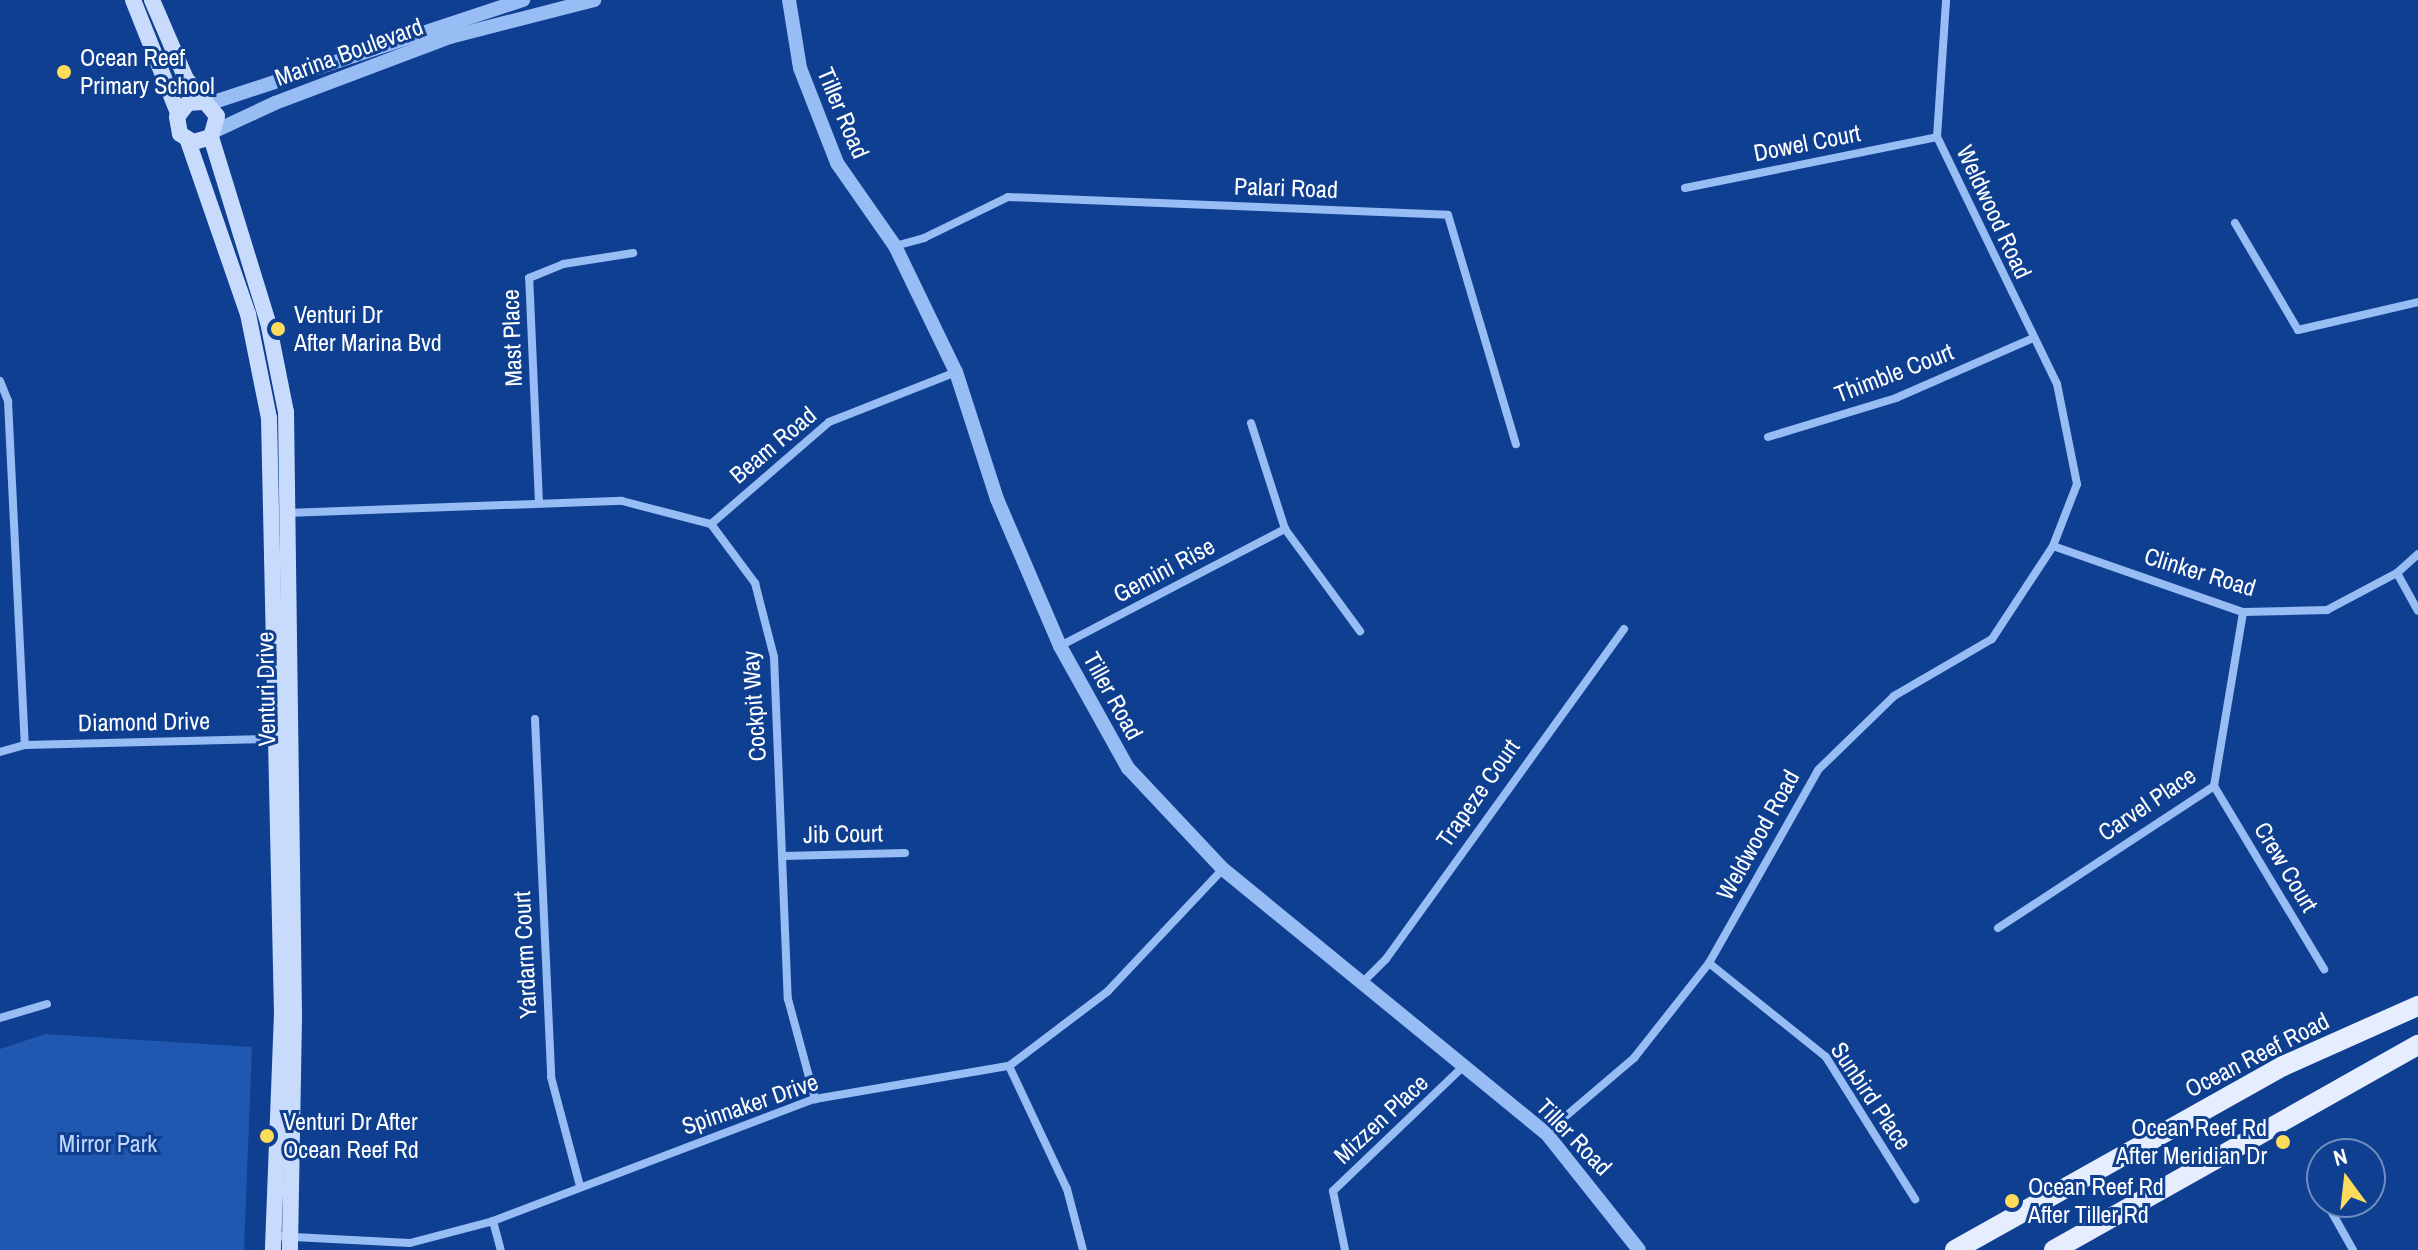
<!DOCTYPE html>
<style>
body{margin:0}
#map{position:relative;width:2418px;height:1250px;overflow:hidden;background:#0f3f90;font-family:"Archivo Narrow",sans-serif}
div>[style]{position:absolute}
.green>*{inset:0;background:#2057b0}
.minor>*{height:8px;margin:-4px;padding:0 4px;transform-origin:4px;border-radius:4px;background:#98bcf4}
.tertiary>*{height:14px;margin:-7px;padding:0 7px;transform-origin:7px;border-radius:7px;background:#98bcf4}
.secondary>*{height:16px;margin:-8px;padding:0 8px;transform-origin:8px;border-radius:8px;background:#c8dbfd}
.primary>*{height:20px;margin:-10px;padding:0 10px;transform-origin:10px;border-radius:10px;background:#e5edff}
.dots>*{width:22px;height:22px;translate:-50% -50%;box-sizing:border-box;border:4px solid #0f3f90;border-radius:50%}
span{translate:-50% -50%;white-space:nowrap;text-align:center;line-height:1.15;-webkit-text-stroke:6px #0f3f90;paint-order:stroke}
.street-label{font-size:24px;color:#fff}
.poi-label{font-size:24px;color:#fff}
.left{translate:0 -50%;text-align:left}
.right{translate:-100% -50%;text-align:right}
.park-label{font-size:24px;color:#c0d8fe}
.north{position:absolute;left:2306px;top:1138px;width:80px;height:80px;box-sizing:border-box;background:#0f3f90;border:2px solid #6f8cbc;border-radius:50%;rotate:345deg;font-size:22px;font-weight:700;line-height:32px;text-align:center;color:#fff}
.north::after{content:'';display:block;margin:auto;width:28px;height:36px;background:#ffdb5b;clip-path:polygon(50% 0,100% 100%,50% 72%,0 100%)}
</style>
<div id="map">
<div class="green">
<i style="clip-path:polygon(45px 1034px,252px 1047px,244px 1250px,0 1250px,0 1049px)"></i>
</div>
<div class="minor">
<i style="left:1685px;top:188px;width:257px;rotate:-11.4deg"></i>
<i style="left:2235px;top:223px;width:124px;rotate:59.5deg"></i>
<i style="left:2298px;top:330px;width:123px;rotate:-13.1deg"></i>
<i style="left:895px;top:246px;width:30px;rotate:-15deg"></i>
<i style="left:924px;top:238px;width:93px;rotate:-26deg"></i>
<i style="left:1008px;top:197px;width:440px;rotate:2.3deg"></i>
<i style="left:1448px;top:215px;width:239px;rotate:73.5deg"></i>
<i style="left:0;top:381px;width:22px;rotate:68deg"></i>
<i style="left:8px;top:401px;width:344px;rotate:87.2deg"></i>
<i style="left:1251px;top:423px;width:111px;rotate:72.2deg"></i>
<i style="left:1285px;top:529px;width:127px;rotate:53.7deg"></i>
<i style="left:1768px;top:437px;width:134px;rotate:-16.9deg"></i>
<i style="left:1896px;top:398px;width:147px;rotate:-23.6deg"></i>
<i style="left:539px;top:503px;width:225px;rotate:-92.5deg"></i>
<i style="left:529px;top:278px;width:37px;rotate:-22deg"></i>
<i style="left:563px;top:264px;width:71px;rotate:-8.9deg"></i>
<i style="left:287px;top:513px;width:335px;rotate:-2.1deg"></i>
<i style="left:622px;top:501px;width:92px;rotate:14.5deg"></i>
<i style="left:711px;top:524px;width:74px;rotate:53.3deg"></i>
<i style="left:755px;top:583px;width:76px;rotate:75.6deg"></i>
<i style="left:774px;top:657px;width:342px;rotate:87.7deg"></i>
<i style="left:788px;top:999px;width:104px;rotate:74.9deg"></i>
<i style="left:711px;top:524px;width:156px;rotate:-40.8deg"></i>
<i style="left:829px;top:422px;width:136px;rotate:-21.5deg"></i>
<i style="left:2053px;top:546px;width:201px;rotate:19.2deg"></i>
<i style="left:2243px;top:612px;width:84px;rotate:-1.4deg"></i>
<i style="left:2327px;top:610px;width:79px;rotate:-27.9deg"></i>
<i style="left:2397px;top:573px;width:28px;rotate:-42deg"></i>
<i style="left:2397px;top:573px;width:43px;rotate:61.1deg"></i>
<i style="left:1060px;top:646px;width:254px;rotate:-27.5deg"></i>
<i style="left:535px;top:719px;width:358px;rotate:87.4deg"></i>
<i style="left:551px;top:1077px;width:113px;rotate:75.1deg"></i>
<i style="left:0;top:752px;width:26px;rotate:-16deg"></i>
<i style="left:25px;top:745px;width:253px;rotate:-1.4deg"></i>
<i style="left:2214px;top:786px;width:214px;rotate:59deg"></i>
<i style="left:783px;top:856px;width:122px;rotate:-1.4deg"></i>
<i style="left:1998px;top:928px;width:258px;rotate:-33.3deg"></i>
<i style="left:2214px;top:786px;width:176px;rotate:-80.5deg"></i>
<i style="left:1709px;top:963px;width:150px;rotate:38.8deg"></i>
<i style="left:1826px;top:1057px;width:168px;rotate:57.9deg"></i>
<i style="left:1364px;top:981px;width:31px;rotate:-45deg"></i>
<i style="left:1386px;top:959px;width:407px;rotate:-54.2deg"></i>
<i style="left:0;top:1018px;width:49px;rotate:-16.6deg"></i>
<i style="left:1009px;top:1066px;width:136px;rotate:64.8deg"></i>
<i style="left:1067px;top:1189px;width:63px;rotate:75.3deg"></i>
<i style="left:1546px;top:1133px;width:116px;rotate:-40.4deg"></i>
<i style="left:1634px;top:1058px;width:121px;rotate:-51.7deg"></i>
<i style="left:1709px;top:963px;width:222px;rotate:-60.5deg"></i>
<i style="left:1818px;top:770px;width:106px;rotate:-44.2deg"></i>
<i style="left:1894px;top:696px;width:113px;rotate:-30.2deg"></i>
<i style="left:1992px;top:639px;width:111px;rotate:-56.7deg"></i>
<i style="left:2053px;top:546px;width:66px;rotate:-68.8deg"></i>
<i style="left:2077px;top:484px;width:102px;rotate:-101.3deg"></i>
<i style="left:2057px;top:384px;width:275px;rotate:-115.9deg"></i>
<i style="left:1937px;top:137px;width:137px;rotate:-86.2deg"></i>
<i style="left:2316px;top:1184px;width:13px;rotate:63deg"></i>
<i style="left:2326px;top:1202px;width:55px;rotate:60.6deg"></i>
<i style="left:493px;top:1221px;width:30px;rotate:75deg"></i>
<i style="left:274px;top:1236px;width:136px;rotate:2.9deg"></i>
<i style="left:410px;top:1243px;width:86px;rotate:-14.8deg"></i>
<i style="left:493px;top:1221px;width:344px;rotate:-20.8deg"></i>
<i style="left:815px;top:1099px;width:197px;rotate:-9.7deg"></i>
<i style="left:1009px;top:1066px;width:124px;rotate:-37.1deg"></i>
<i style="left:1108px;top:991px;width:168px;rotate:-46.7deg"></i>
<i style="left:1345px;top:1250px;width:60px;rotate:-101.5deg"></i>
<i style="left:1333px;top:1191px;width:181px;rotate:-43.7deg"></i>
</div>
<div class="tertiary">
<i style="left:789px;top:0;width:69px;rotate:80.8deg"></i>
<i style="left:800px;top:68px;width:102px;rotate:68.7deg"></i>
<i style="left:837px;top:163px;width:101px;rotate:55.1deg"></i>
<i style="left:895px;top:246px;width:140px;rotate:64.2deg"></i>
<i style="left:956px;top:372px;width:133px;rotate:72.1deg"></i>
<i style="left:997px;top:499px;width:160px;rotate:66.8deg"></i>
<i style="left:1060px;top:646px;width:140px;rotate:60.9deg"></i>
<i style="left:1128px;top:768px;width:139px;rotate:46.8deg"></i>
<i style="left:1223px;top:869px;width:417px;rotate:39.3deg"></i>
<i style="left:1546px;top:1133px;width:149px;rotate:51.5deg"></i>
<i style="left:208px;top:104px;width:332px;rotate:-18.3deg"></i>
<i style="left:215px;top:131px;width:66px;rotate:-25deg"></i>
<i style="left:275px;top:103px;width:187px;rotate:-20.7deg"></i>
<i style="left:450px;top:37px;width:149px;rotate:-14.4deg"></i>
</div>
<div class="secondary">
<i style="left:133px;top:0;width:122px;rotate:68.3deg"></i>
<i style="left:152px;top:0;width:86px;rotate:66.7deg"></i>
<i style="left:186px;top:79px;width:48px;rotate:50deg"></i>
<i style="left:217px;top:116px;width:22px;rotate:106deg"></i>
<i style="left:211px;top:137px;width:19px;rotate:164deg"></i>
<i style="left:193px;top:142px;width:15px;rotate:-148deg"></i>
<i style="left:180px;top:134px;width:17px;rotate:-100deg"></i>
<i style="left:177px;top:117px;width:18px;rotate:-52deg"></i>
<i style="left:188px;top:103px;width:14px;rotate:-4deg"></i>
<i style="left:211px;top:137px;width:194px;rotate:72.9deg"></i>
<i style="left:268px;top:322px;width:92px;rotate:78.7deg"></i>
<i style="left:286px;top:412px;width:605px;rotate:89.24deg"></i>
<i style="left:294px;top:1017px;width:233px;rotate:91deg"></i>
<i style="left:188px;top:141px;width:183px;rotate:70.9deg"></i>
<i style="left:248px;top:314px;width:106px;rotate:78.6deg"></i>
<i style="left:269px;top:418px;width:595px;rotate:88.75deg"></i>
<i style="left:282px;top:1013px;width:237px;rotate:92.2deg"></i>
</div>
<div class="primary">
<i style="left:1955px;top:1250px;width:376px;rotate:-29.3deg"></i>
<i style="left:2283px;top:1066px;width:148px;rotate:-24deg"></i>
<i style="left:2054px;top:1250px;width:418px;rotate:-29.4deg"></i>
</div>
<div class="dots">
<i style="left:64px;top:72px;background:#ffdb5b"></i>
<i style="left:278px;top:329px;background:#ffdb5b"></i>
<i style="left:267px;top:1136px;background:#ffdb5b"></i>
<i style="left:2283px;top:1142px;background:#ffdb5b"></i>
<i style="left:2012px;top:1201px;background:#ffdb5b"></i>
</div>
<div class="street-label">
<span style="left:349px;top:52px;rotate:-20deg">Marina Boulevard</span>
<span style="left:843px;top:113px;rotate:67deg">Tiller Road</span>
<span style="left:1807px;top:143px;rotate:-11deg">Dowel Court</span>
<span style="left:1286px;top:188px;rotate:2deg">Palari Road</span>
<span style="left:1994px;top:212px;rotate:65deg">Weldwood Road</span>
<span style="left:512px;top:338px;rotate:-92deg">Mast Place</span>
<span style="left:1894px;top:373px;rotate:-21deg">Thimble Court</span>
<span style="left:773px;top:445px;rotate:-40deg">Beam Road</span>
<span style="left:1164px;top:570px;rotate:-28deg">Gemini Rise</span>
<span style="left:2200px;top:572px;rotate:17deg">Clinker Road</span>
<span style="left:266px;top:689px;rotate:-91deg">Venturi Drive</span>
<span style="left:1113px;top:696px;rotate:61deg">Tiller Road</span>
<span style="left:754px;top:706px;rotate:-94deg">Cockpit Way</span>
<span style="left:144px;top:722px;rotate:-1deg">Diamond Drive</span>
<span style="left:1478px;top:793px;rotate:-55deg">Trapeze Court</span>
<span style="left:2147px;top:804px;rotate:-34deg">Carvel Place</span>
<span style="left:843px;top:834px;rotate:-1deg">Jib Court</span>
<span style="left:1758px;top:835px;rotate:-61deg">Weldwood Road</span>
<span style="left:2286px;top:867px;rotate:59deg">Crew Court</span>
<span style="left:525px;top:955px;rotate:-93deg">Yardarm Court</span>
<span style="left:2257px;top:1055px;rotate:-27deg">Ocean Reef Road</span>
<span style="left:1871px;top:1096px;rotate:56deg">Sunbird Place</span>
<span style="left:750px;top:1104px;rotate:-19deg">Spinnaker Drive</span>
<span style="left:1381px;top:1119px;rotate:-43deg">Mizzen Place</span>
<span style="left:1574px;top:1137px;rotate:46deg">Tiller Road</span>
</div>
<div class="poi-label">
<span class="left" style="left:80px;top:72px">Ocean Reef<br>Primary School</span>
<span class="left" style="left:294px;top:329px">Venturi Dr<br>After Marina Bvd</span>
<span class="left" style="left:283px;top:1136px">Venturi Dr After<br>Ocean Reef Rd</span>
<span class="right" style="left:2267px;top:1142px">Ocean Reef Rd<br>After Meridian Dr</span>
<span class="left" style="left:2028px;top:1201px">Ocean Reef Rd<br>After Tiller Rd</span>
</div>
<div class="park-label">
<span style="left:108px;top:1144px">Mirror Park</span>
</div>
<div class="north">N</div>
</div>
